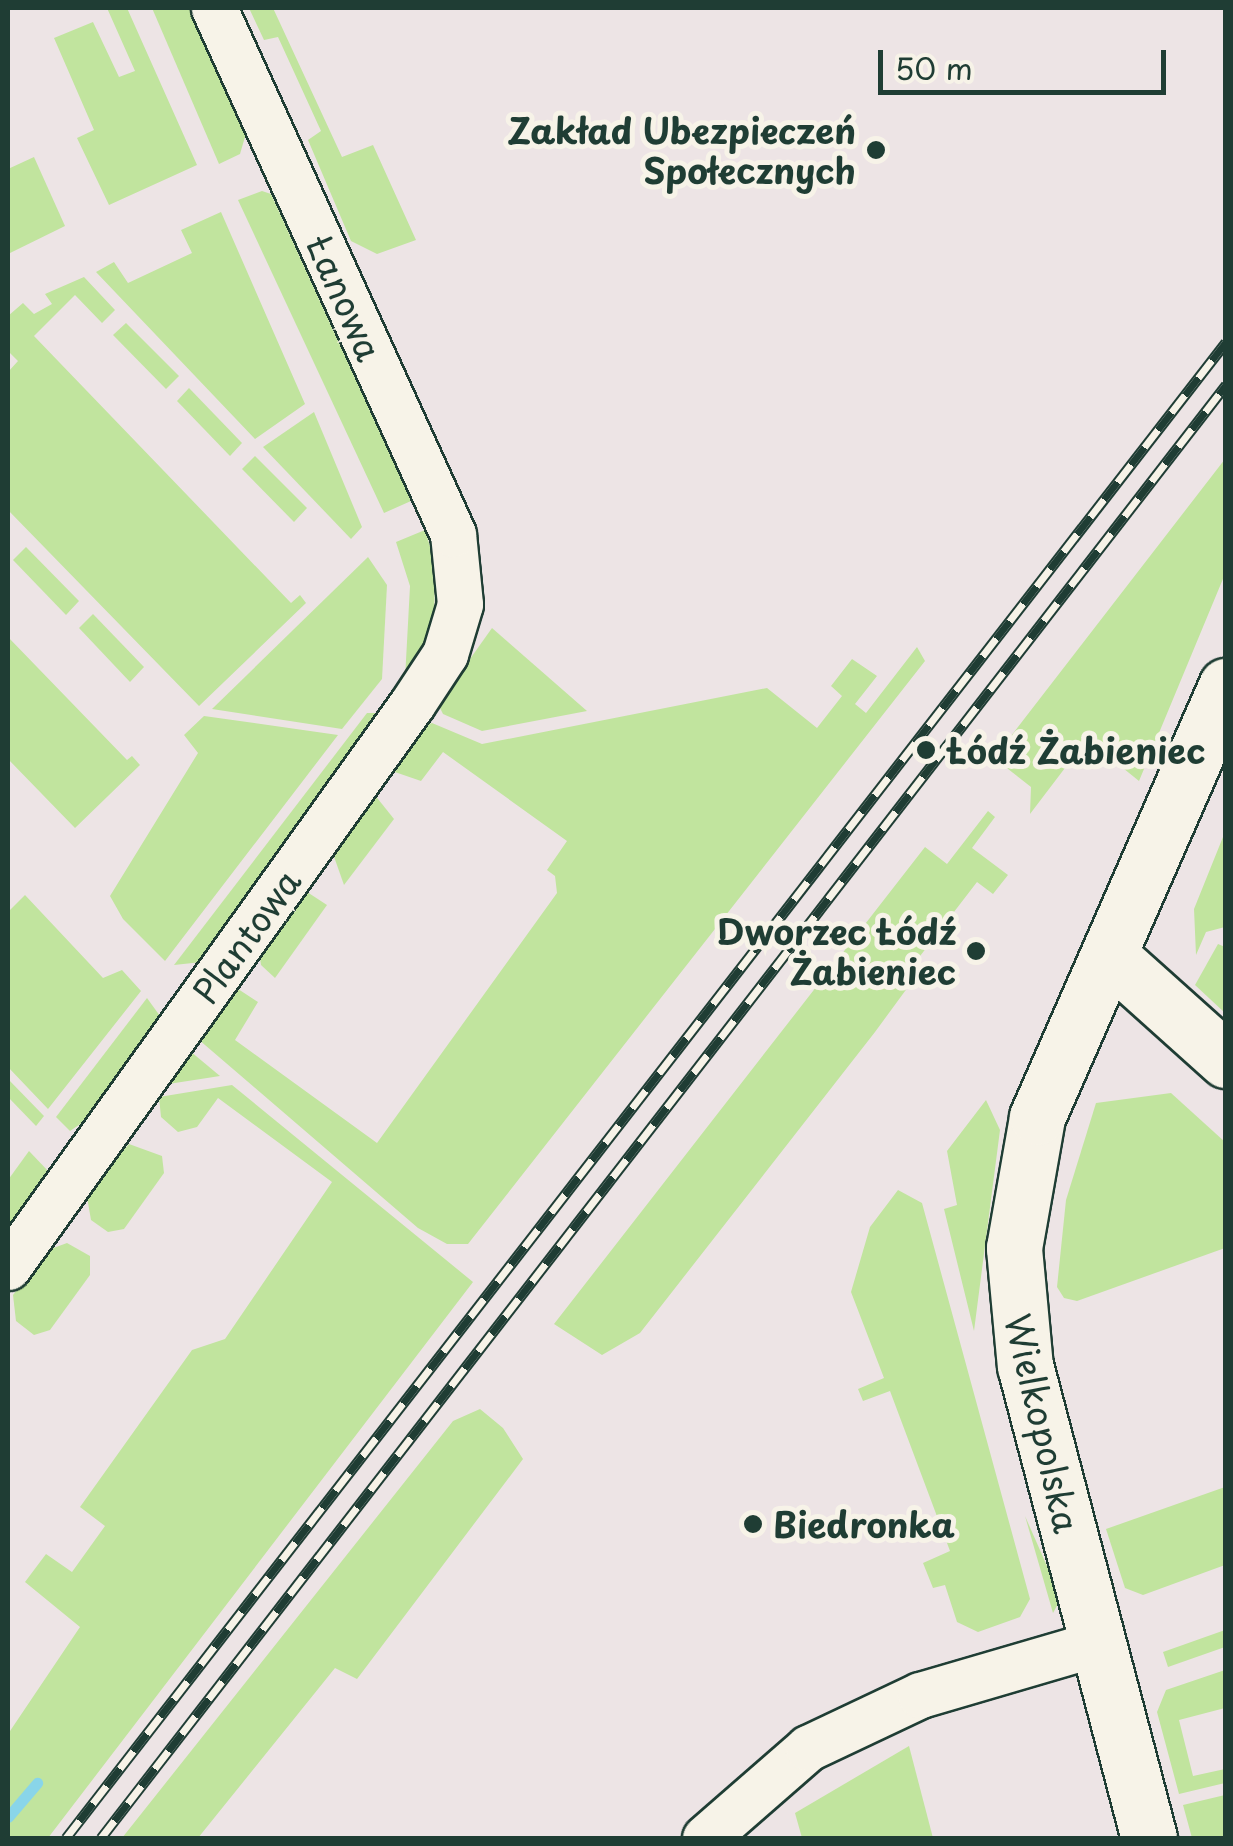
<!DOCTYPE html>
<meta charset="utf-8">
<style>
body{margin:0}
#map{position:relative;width:1233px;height:1846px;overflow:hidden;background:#ede4e5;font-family:"Playpen Sans",sans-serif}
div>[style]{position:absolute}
.green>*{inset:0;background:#c1e49e}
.stream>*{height:11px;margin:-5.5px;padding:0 5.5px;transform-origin:5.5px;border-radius:5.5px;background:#89d5e9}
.roads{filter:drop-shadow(2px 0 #1f3d34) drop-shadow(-2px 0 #1f3d34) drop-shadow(0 2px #1f3d34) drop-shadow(0 -2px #1f3d34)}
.street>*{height:45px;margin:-22.5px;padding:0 22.5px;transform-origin:22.5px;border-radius:22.5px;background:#f7f3e8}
.secondary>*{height:55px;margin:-27.5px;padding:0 27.5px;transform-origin:27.5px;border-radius:27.5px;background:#f7f3e8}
.rail>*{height:11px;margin-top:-5.5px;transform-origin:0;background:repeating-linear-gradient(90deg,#f7f3e8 0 22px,#1f3d34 0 44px);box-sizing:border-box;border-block:2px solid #1f3d34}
.dots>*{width:28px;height:28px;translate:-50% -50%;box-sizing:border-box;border:5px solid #f7f3e8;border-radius:50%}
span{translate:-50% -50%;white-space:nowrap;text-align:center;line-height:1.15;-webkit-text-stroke:10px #f7f3e8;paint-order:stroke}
.poi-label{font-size:35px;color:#1f3d34;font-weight:700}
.right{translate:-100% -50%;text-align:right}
.left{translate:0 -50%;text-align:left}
.street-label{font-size:35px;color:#1f3d34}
.frame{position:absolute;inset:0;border:10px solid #1f3d34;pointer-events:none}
.scale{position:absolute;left:878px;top:50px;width:288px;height:45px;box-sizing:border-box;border:5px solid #1f3d34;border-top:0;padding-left:12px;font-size:30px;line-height:35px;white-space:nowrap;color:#1f3d34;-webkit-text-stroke:8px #f7f3e8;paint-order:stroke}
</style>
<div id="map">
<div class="green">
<i style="clip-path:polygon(107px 8px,127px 8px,197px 165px,109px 205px,77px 138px,94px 130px,54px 38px,93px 22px,119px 77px,135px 71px)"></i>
<i style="clip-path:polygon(152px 8px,192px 8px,247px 130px,240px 154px,219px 164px)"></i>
<i style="clip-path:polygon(249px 8px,273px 8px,342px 157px,373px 145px,416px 240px,377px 254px,351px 241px,308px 140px,321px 131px,278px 37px,264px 40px)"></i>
<i style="clip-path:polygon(34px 157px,65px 226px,8px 254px,8px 169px)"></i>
<i style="clip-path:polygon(262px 191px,271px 194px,411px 501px,384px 513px,238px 200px)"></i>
<i style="clip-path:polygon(221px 212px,305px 404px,255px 439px,96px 272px,114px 262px,128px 283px,192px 253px,181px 230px)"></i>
<i style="clip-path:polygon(84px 277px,115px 310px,102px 323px,75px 295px,34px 336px,291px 603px,300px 595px,306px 603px,199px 706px,8px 510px,8px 372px,18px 361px,8px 351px,8px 316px,23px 303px,34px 314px,52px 304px,45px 294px)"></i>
<i style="clip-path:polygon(126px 323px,179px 376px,166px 389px,113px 335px)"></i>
<i style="clip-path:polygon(189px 388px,242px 443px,230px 456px,177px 401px)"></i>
<i style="clip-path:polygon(314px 412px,362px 527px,351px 539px,263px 447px)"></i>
<i style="clip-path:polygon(255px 456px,307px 508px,294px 522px,242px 469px)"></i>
<i style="clip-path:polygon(1225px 459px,1225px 574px,1139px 781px,1087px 739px,1030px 814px,1031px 787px,994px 758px)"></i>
<i style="clip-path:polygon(425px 530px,435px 563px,434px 638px,405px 679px,410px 586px,396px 542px)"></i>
<i style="clip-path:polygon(26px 547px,79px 601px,66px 615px,13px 560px)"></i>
<i style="clip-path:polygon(368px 557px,387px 585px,382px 679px,342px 729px,212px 709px)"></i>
<i style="clip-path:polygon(93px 614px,144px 667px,130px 682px,79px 628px)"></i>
<i style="clip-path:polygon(492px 628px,587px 711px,482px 731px,443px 714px,438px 704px)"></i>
<i style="clip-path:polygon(8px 637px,127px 760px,132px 756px,140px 765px,75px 828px,8px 759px)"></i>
<i style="clip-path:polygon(917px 647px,925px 661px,468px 1244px,447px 1244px,418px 1228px,198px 1039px,235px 987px,258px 1002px,235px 1040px,377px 1143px,557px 893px,555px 876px,547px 870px,567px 841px,443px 752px,421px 781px,389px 770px,420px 728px,432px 723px,482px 744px,767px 688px,817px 728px,842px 696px,831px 686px,852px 659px,877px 676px,855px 704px,866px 713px)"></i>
<i style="clip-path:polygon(367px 713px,381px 713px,202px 962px,174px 965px)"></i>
<i style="clip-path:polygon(204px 716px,338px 735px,165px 961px,123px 919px,110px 896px,198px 753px,184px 735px)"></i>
<i style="clip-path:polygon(374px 794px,394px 819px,344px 885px,332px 851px)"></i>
<i style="clip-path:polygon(988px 811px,995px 817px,972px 848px,1008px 875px,993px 894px,977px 882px,907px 973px,908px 987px,875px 1032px,640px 1333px,602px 1355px,554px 1324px,925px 847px,947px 864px)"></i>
<i style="clip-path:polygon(1225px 832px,1225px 927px,1206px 932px,1196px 955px,1194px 909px)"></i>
<i style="clip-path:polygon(304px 890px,327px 905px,275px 978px,261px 965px,259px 952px)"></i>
<i style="clip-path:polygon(25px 895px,103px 978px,122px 970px,141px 991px,48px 1109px,8px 1067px,8px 912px)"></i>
<i style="clip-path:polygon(1218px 944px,1225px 947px,1225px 1013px,1195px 985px)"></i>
<i style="clip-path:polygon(147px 998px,160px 1016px,89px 1118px,70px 1131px,56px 1117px)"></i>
<i style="clip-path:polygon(190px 1051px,220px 1076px,162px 1085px)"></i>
<i style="clip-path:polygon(8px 1079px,44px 1116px,36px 1126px,8px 1097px)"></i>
<i style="clip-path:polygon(232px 1085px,473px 1282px,48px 1838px,8px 1838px,8px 1734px,80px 1627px,25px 1582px,46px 1554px,72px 1572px,105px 1526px,80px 1507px,192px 1350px,225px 1339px,332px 1182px,218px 1098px,197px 1127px,178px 1132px,161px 1117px,159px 1097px)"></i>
<i style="clip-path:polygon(1171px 1093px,1225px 1142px,1225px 1248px,1077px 1301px,1064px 1298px,1057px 1287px,1066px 1200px,1096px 1103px)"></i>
<i style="clip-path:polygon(986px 1100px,1000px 1130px,974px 1331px,944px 1209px,957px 1205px,947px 1151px)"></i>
<i style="clip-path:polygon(129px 1144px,162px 1156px,164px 1173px,124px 1229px,108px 1232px,91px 1220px,86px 1191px)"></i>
<i style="clip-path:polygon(29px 1151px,50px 1173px,8px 1232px,8px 1180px)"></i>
<i style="clip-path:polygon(898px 1190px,922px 1203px,1030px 1599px,1020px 1617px,978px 1632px,957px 1622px,945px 1585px,933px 1588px,923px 1563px,950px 1551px,890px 1391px,863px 1401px,858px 1389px,884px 1378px,851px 1292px,870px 1227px)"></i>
<i style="clip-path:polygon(67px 1243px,90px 1256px,90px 1275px,50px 1330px,34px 1335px,16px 1321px,13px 1295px,48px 1250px)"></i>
<i style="clip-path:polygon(480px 1409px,503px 1428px,523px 1459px,357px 1679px,335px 1668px,198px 1838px,122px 1838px,453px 1421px)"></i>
<i style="clip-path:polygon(1225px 1487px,1225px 1565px,1143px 1595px,1125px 1588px,1106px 1529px)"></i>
<i style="clip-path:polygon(1025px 1516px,1061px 1598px,1053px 1613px)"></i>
<i style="clip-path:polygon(1225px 1630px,1225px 1647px,1168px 1667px,1163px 1652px)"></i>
<i style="clip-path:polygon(1225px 1670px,1225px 1708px,1179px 1720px,1193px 1776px,1225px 1769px,1225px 1783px,1179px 1794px,1157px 1712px,1166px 1690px)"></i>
<i style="clip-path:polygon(909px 1746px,933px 1838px,802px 1838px,795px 1813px)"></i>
<i style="clip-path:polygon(1225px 1795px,1225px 1838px,1192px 1838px,1183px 1805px)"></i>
</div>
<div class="stream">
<i style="left:8px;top:1817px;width:45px;rotate:-49.5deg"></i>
</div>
<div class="roads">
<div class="street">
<i style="left:8px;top:1267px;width:693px;rotate:-54.34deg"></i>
<i style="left:412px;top:704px;width:60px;rotate:-56.6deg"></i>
<i style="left:445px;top:654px;width:52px;rotate:-73.3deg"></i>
<i style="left:460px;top:604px;width:70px;rotate:-95.7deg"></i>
<i style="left:453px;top:534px;width:578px;rotate:-114.44deg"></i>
<i style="left:705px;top:1838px;width:137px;rotate:-41.1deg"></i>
<i style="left:808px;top:1748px;width:124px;rotate:-25.3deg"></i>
<i style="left:920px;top:1695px;width:185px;rotate:-16.3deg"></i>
</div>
<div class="secondary">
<i style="left:1110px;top:956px;width:156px;rotate:41.9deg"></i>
<i style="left:1149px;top:1838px;width:487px;rotate:-104.7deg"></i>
<i style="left:1025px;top:1367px;width:120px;rotate:-95.3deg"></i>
<i style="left:1014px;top:1248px;width:133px;rotate:-80deg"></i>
<i style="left:1037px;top:1117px;width:471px;rotate:-66.3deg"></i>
</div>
</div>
<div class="rail">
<i style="left:66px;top:1838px;width:1893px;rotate:-52.21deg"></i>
<i style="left:101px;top:1838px;width:1838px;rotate:-52.25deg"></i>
</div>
<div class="dots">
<i style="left:876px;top:150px;background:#1f3d34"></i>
<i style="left:926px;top:750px;background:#1f3d34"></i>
<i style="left:976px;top:951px;background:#1f3d34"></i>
<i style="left:753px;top:1524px;background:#1f3d34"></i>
</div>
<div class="poi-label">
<span class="right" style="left:856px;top:150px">Zakład Ubezpieczeń<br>Społecznych</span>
<span class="left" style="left:948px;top:750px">Łódź Żabieniec</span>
<span class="right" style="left:956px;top:951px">Dworzec Łódź<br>Żabieniec</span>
<span class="left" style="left:773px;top:1524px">Biedronka</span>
</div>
<div class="street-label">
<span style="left:345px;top:298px;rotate:66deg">Łanowa</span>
<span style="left:246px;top:936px;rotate:-54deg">Plantowa</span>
<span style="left:1043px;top:1423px;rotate:77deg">Wielkopolska</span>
</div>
<div class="frame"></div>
<div class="scale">50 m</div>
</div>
